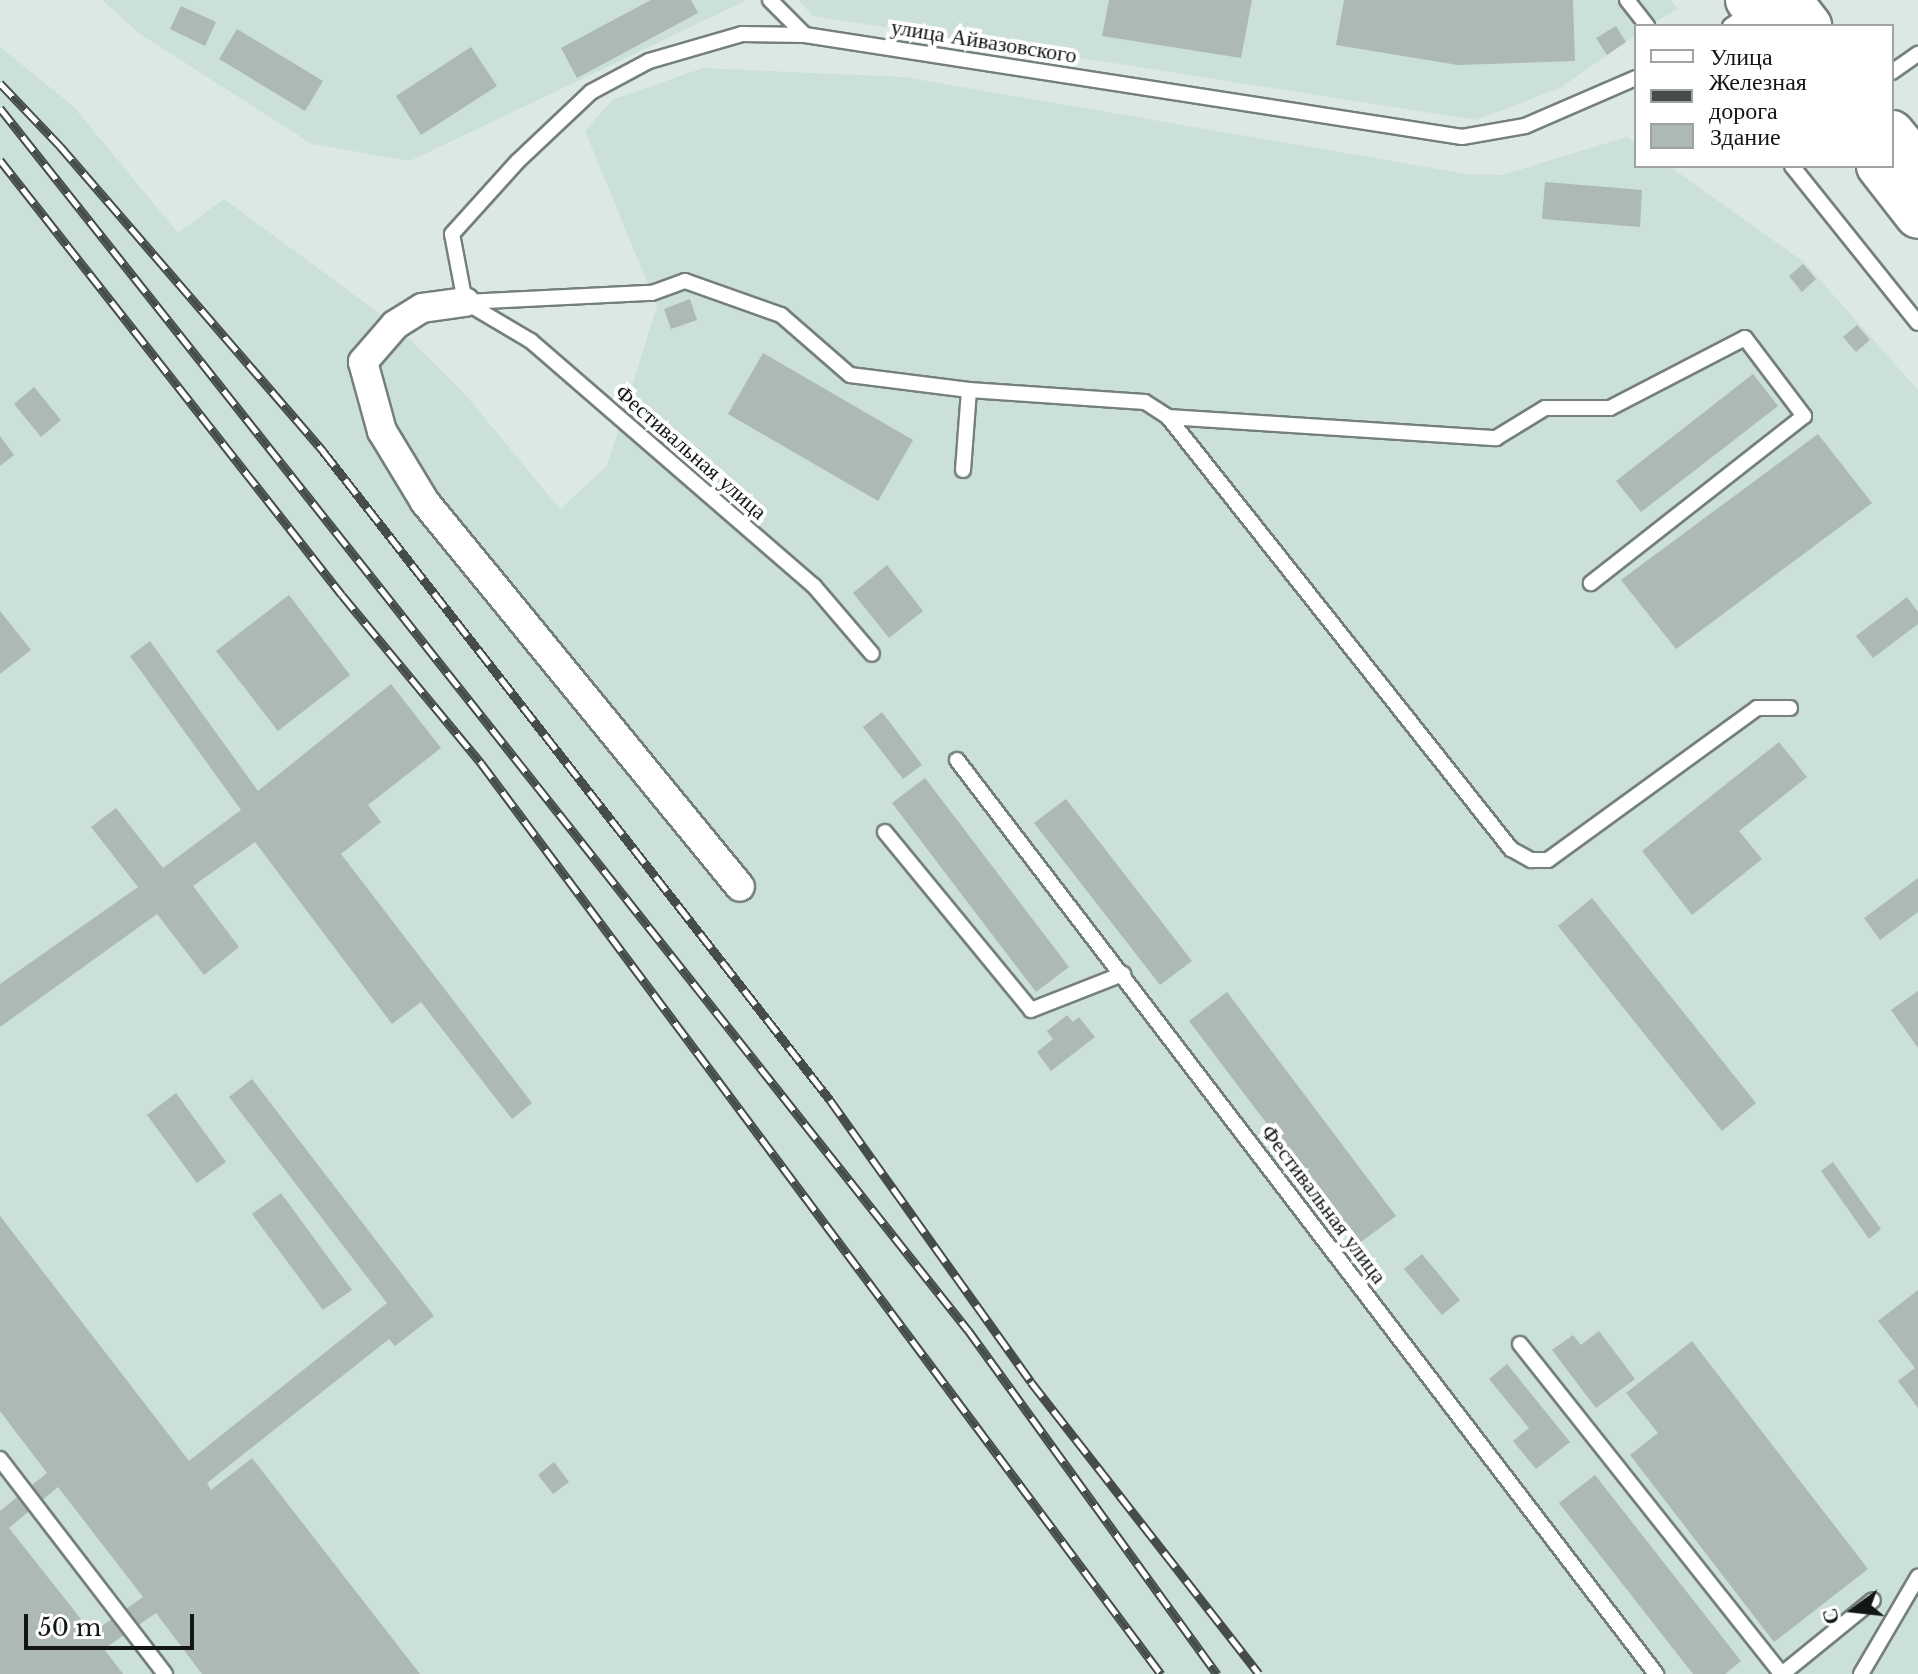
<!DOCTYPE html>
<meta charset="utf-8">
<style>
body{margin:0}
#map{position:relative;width:1918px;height:1674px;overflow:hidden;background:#dce9e3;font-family:"Libre Baskerville",serif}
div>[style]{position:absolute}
.built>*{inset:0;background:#cbe0d7}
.building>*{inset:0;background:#adb9b3}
.roads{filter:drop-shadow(2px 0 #75807b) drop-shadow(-2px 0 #75807b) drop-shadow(0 2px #75807b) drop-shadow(0 -2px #75807b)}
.service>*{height:14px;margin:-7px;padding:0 7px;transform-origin:7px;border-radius:7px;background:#fff}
.minor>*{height:28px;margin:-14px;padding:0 14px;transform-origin:14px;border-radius:14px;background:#fff}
.trunk>*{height:44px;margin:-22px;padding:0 22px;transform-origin:22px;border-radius:22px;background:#fff}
.rail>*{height:9px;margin-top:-4.5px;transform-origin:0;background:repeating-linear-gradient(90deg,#fff 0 18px,#454c49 0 36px);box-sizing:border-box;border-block:2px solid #454c49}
span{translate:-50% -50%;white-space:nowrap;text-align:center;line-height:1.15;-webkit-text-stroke:8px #fff;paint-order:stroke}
.street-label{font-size:22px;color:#121715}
.legend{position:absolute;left:1634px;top:24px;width:260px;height:144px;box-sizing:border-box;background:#fff;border:2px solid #a0a2a1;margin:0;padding:10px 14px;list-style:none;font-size:24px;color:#121715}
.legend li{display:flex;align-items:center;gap:16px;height:40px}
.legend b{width:40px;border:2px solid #a0a2a1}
.north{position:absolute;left:1814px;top:1570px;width:80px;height:80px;-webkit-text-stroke:6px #fff;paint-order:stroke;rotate:255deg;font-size:22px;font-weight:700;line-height:32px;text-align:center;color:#121715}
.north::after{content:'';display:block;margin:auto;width:28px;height:36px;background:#121715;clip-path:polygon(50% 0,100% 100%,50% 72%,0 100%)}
.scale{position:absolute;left:24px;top:1614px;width:170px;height:36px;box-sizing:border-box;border:4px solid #121715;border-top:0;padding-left:10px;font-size:24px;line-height:28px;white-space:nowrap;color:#121715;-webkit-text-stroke:6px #fff;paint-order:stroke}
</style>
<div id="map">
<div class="built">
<i style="clip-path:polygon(102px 0,747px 0,410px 161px,312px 144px,140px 34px)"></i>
<i style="clip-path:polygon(798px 0,1670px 0,1678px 9px,1648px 26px,1636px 26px,1636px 35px,1560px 88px,1476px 120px,813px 16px)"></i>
<i style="clip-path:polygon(0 47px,73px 106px,178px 233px,224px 199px,395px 325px,464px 393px,560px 509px,607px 466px,657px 306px,585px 131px,612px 100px,703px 68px,904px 77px,1467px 174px,1502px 175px,1627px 137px,1636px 143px,1636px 166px,1669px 166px,1804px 262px,1918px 390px,1918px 1674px,0 1674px)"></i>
</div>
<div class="building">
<i style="clip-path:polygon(651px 0,691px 0,698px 13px,577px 78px,561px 48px)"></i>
<i style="clip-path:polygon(1109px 0,1252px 0,1241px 58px,1102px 36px)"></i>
<i style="clip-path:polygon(1344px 0,1573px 0,1575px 61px,1458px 65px,1336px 45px)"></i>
<i style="clip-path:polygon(181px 6px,216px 22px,205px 46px,170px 29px)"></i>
<i style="clip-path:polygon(1616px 26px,1626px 42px,1607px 55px,1596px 38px)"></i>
<i style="clip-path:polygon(237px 29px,323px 81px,305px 111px,219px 59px)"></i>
<i style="clip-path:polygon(471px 47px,497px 86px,421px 135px,396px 96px)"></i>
<i style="clip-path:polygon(1545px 182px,1642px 190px,1640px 227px,1542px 219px)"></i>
<i style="clip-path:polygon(1803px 264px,1816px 279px,1802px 292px,1789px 276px)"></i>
<i style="clip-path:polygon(690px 299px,697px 320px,671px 329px,664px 309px)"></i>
<i style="clip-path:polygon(1857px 325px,1870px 340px,1856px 352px,1843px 337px)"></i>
<i style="clip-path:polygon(763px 353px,913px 440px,878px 501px,728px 414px)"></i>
<i style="clip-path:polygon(1753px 374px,1778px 406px,1641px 512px,1616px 481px)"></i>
<i style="clip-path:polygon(34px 387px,61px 420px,41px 437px,14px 404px)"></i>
<i style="clip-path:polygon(1818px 434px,1872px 503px,1676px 649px,1621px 580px)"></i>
<i style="clip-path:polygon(0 436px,14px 455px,0 466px)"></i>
<i style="clip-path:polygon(887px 565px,923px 611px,889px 638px,853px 593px)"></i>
<i style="clip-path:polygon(289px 595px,350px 675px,278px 731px,216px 651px)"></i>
<i style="clip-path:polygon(1907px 597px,1918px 612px,1918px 624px,1873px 658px,1856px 636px)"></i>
<i style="clip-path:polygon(0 611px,31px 650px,0 674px)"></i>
<i style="clip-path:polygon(150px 641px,258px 791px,391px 684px,441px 748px,368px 805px,381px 822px,341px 854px,532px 1103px,512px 1119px,421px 1002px,392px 1024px,255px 842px,193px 886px,239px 947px,204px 975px,157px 914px,0 1027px,0 984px,138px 887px,91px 827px,116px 808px,163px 868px,241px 810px,130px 656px)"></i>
<i style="clip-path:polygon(882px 712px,922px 765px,903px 779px,863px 727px)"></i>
<i style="clip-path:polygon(1779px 742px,1807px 777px,1739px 831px,1762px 859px,1692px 915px,1642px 851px)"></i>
<i style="clip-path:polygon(925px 778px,1069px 967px,1036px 992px,892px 803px)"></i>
<i style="clip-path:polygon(1066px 799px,1192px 961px,1160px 985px,1034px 823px)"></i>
<i style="clip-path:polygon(1918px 878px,1918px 912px,1880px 940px,1864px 918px)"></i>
<i style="clip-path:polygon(1592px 898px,1756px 1103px,1722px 1131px,1558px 926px)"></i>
<i style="clip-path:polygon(1918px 991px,1918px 1048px,1891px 1010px)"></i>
<i style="clip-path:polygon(1227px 992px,1396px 1216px,1358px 1244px,1189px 1021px)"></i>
<i style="clip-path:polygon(1067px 1015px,1073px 1022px,1079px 1017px,1095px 1037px,1051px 1071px,1037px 1052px,1053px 1039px,1047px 1031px)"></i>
<i style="clip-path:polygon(evenodd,252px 1079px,434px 1316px,395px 1346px,389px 1339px,207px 1483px,211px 1490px,252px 1458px,420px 1674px,202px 1674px,156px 1613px,104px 1649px,123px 1674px,0 1674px,0 1511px,47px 1473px,0 1411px,0 1216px,189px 1461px,387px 1303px,229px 1097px,252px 1079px,58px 1487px,143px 1597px,92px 1633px,9px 1528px,58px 1487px)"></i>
<i style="clip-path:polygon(176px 1093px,226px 1162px,197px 1183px,147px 1115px)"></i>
<i style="clip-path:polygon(1833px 1162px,1881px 1229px,1869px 1239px,1821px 1171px)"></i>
<i style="clip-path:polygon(281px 1193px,352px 1290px,323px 1310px,252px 1214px)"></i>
<i style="clip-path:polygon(1422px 1254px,1460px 1300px,1442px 1315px,1404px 1269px)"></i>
<i style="clip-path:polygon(1918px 1290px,1918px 1408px,1898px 1381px,1915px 1368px,1878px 1321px)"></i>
<i style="clip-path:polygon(1599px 1331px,1635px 1379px,1596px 1408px,1552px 1350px,1573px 1335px,1581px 1345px)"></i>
<i style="clip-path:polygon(1692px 1341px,1868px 1569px,1774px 1642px,1630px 1455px,1658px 1433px,1626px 1393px)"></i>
<i style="clip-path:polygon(1507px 1364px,1570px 1442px,1536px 1469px,1513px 1441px,1529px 1428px,1489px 1379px)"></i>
<i style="clip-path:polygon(554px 1462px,569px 1482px,553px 1494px,538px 1475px)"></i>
<i style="clip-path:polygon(1595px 1475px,1741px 1661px,1725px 1674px,1693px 1674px,1559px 1503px)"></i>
</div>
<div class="roads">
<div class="service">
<i style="left:770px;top:0;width:49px;rotate:45deg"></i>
<i style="left:1627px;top:0;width:33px;rotate:52deg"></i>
<i style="left:1730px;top:26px;width:28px;rotate:-35deg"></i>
<i style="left:1892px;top:72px;width:32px;rotate:-35deg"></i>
<i style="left:1792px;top:166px;width:201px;rotate:51.3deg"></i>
<i style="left:465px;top:302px;width:69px;rotate:-100.8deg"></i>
<i style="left:452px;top:234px;width:98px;rotate:-47.9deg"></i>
<i style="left:518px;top:161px;width:100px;rotate:-43.4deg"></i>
<i style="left:591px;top:92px;width:66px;rotate:-28.1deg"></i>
<i style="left:649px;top:61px;width:97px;rotate:-16.2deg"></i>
<i style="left:742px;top:34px;width:63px;rotate:0.9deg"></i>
<i style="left:805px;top:35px;width:665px;rotate:8.82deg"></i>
<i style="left:1462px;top:137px;width:64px;rotate:-9.9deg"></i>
<i style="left:1525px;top:126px;width:121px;rotate:-23.4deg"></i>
<i style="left:465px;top:302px;width:77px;rotate:30.6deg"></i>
<i style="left:531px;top:341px;width:374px;rotate:40.9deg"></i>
<i style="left:814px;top:586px;width:89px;rotate:49.5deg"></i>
<i style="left:465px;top:302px;width:187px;rotate:-2.8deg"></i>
<i style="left:652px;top:293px;width:35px;rotate:-20deg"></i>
<i style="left:685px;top:281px;width:102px;rotate:19.5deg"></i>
<i style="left:781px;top:315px;width:91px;rotate:41deg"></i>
<i style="left:850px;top:375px;width:120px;rotate:7.2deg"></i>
<i style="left:1168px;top:417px;width:552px;rotate:51.55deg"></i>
<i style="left:1511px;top:849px;width:23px;rotate:29deg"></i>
<i style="left:1531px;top:860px;width:17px"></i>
<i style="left:1548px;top:860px;width:258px;rotate:-36deg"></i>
<i style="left:1757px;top:708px;width:33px"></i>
<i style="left:963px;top:470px;width:80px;rotate:-85.7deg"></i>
<i style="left:969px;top:390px;width:176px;rotate:3.9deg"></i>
<i style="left:1145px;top:402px;width:27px;rotate:33deg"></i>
<i style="left:1168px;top:417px;width:329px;rotate:3.7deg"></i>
<i style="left:1496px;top:438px;width:57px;rotate:-31.5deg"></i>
<i style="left:1545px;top:408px;width:65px"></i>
<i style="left:1610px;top:408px;width:152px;rotate:-27.4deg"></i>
<i style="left:1745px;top:338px;width:98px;rotate:52.9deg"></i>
<i style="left:1804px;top:416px;width:271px;rotate:141.9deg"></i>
<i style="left:957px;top:760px;width:1151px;rotate:52.59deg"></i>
<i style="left:885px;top:832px;width:230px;rotate:50.6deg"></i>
<i style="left:1031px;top:1010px;width:99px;rotate:-21.4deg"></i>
<i style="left:1520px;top:1344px;width:421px;rotate:51.6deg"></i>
<i style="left:0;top:1459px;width:271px;rotate:52.5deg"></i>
<i style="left:1782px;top:1674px;width:117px;rotate:-39.1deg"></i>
<i style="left:1861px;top:1674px;width:113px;rotate:-59.6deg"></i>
</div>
<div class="minor">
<i style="left:465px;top:302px;width:43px;rotate:172.1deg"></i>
<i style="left:422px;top:308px;width:32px;rotate:148deg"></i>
<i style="left:395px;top:325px;width:49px;rotate:130.9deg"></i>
<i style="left:363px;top:362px;width:72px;rotate:74.6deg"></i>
<i style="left:382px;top:431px;width:83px;rotate:58.8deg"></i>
<i style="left:425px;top:502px;width:497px;rotate:50.7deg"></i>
</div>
<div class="trunk">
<i style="left:1748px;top:0;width:33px;rotate:51deg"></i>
<i style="left:1789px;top:0;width:33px;rotate:52deg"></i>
<i style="left:1892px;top:133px;width:41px;rotate:50.9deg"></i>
<i style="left:1879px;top:166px;width:63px;rotate:52deg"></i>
</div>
</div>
<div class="rail">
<i style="left:0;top:83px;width:87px;rotate:46.4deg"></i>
<i style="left:60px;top:146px;width:403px;rotate:49.2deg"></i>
<i style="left:323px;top:451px;width:824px;rotate:52deg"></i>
<i style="left:830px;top:1100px;width:346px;rotate:54.5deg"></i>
<i style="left:1031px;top:1382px;width:370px;rotate:52deg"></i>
<i style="left:0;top:108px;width:1559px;rotate:51.62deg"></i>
<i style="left:968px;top:1330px;width:425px;rotate:54.1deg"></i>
<i style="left:0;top:160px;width:553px;rotate:51.83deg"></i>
<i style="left:342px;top:595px;width:218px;rotate:50.4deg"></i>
<i style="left:481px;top:763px;width:1137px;rotate:53.26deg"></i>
</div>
<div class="street-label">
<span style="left:984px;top:41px;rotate:9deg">улица Айвазовского</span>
<span style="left:691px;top:452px;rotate:41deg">Фестивальная улица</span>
<span style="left:1324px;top:1204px;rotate:53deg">Фестивальная улица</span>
</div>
<ul class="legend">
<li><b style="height:10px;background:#fff"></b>Улица</li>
<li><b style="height:10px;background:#454c49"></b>Железная дорога</li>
<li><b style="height:22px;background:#adb9b3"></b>Здание</li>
</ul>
<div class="north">С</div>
<div class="scale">50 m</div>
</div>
